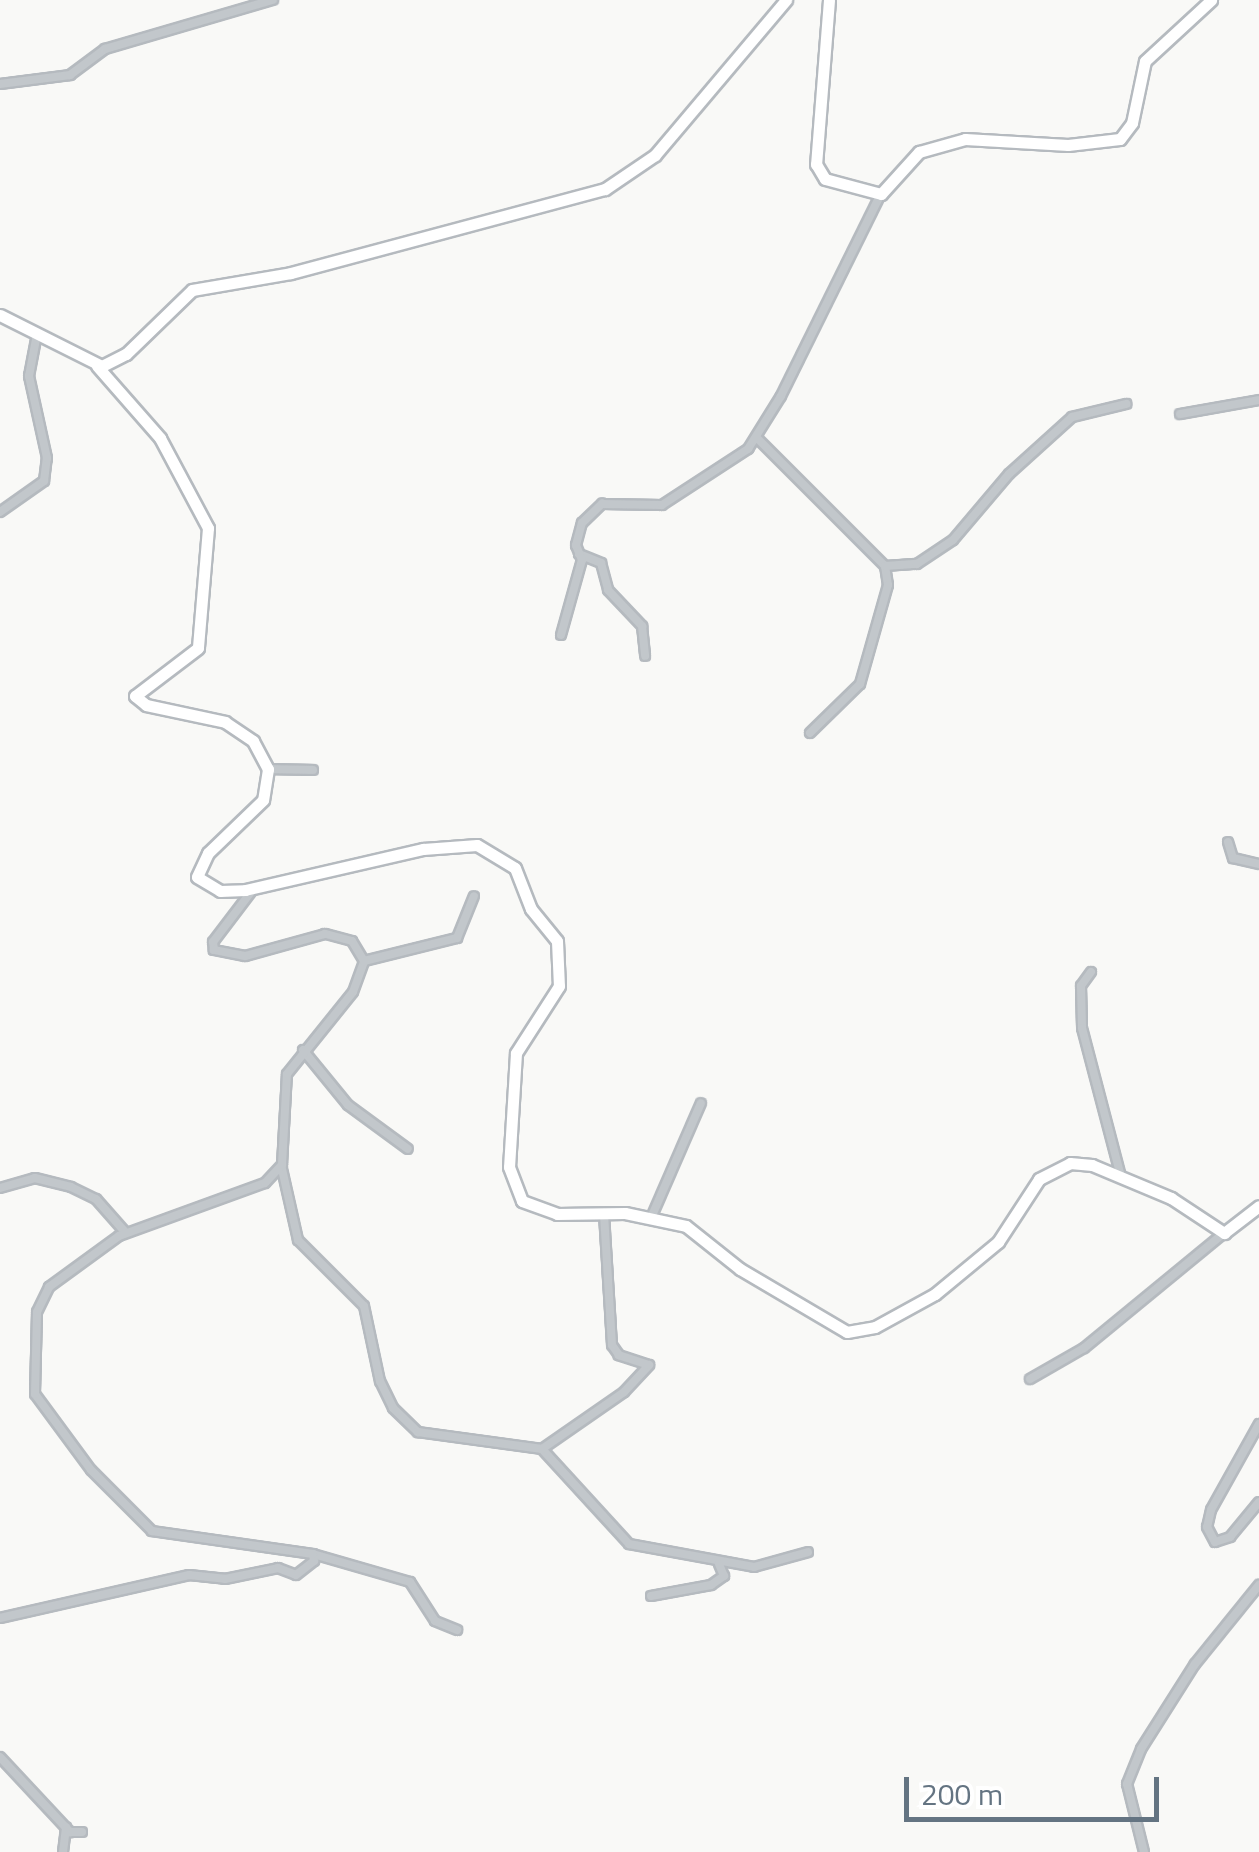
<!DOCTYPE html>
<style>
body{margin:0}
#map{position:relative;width:1259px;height:1852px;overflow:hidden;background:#f9f9f7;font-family:"Titillium Web",sans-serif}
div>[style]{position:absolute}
.roads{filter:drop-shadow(2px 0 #b5babf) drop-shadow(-2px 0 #b5babf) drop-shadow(0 2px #b5babf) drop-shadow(0 -2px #b5babf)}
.street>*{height:8px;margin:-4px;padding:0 4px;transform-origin:4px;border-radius:4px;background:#c2c7cb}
.secondary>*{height:11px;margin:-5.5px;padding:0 5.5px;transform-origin:5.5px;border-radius:5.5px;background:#fff}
span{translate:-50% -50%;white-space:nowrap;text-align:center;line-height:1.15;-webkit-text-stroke:10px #fff;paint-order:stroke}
.scale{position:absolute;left:904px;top:1777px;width:255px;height:45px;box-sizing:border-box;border:5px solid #647482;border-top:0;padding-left:12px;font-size:30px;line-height:35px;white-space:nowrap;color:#647482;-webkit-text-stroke:8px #fff;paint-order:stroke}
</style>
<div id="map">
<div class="roads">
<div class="street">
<i style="left:0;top:84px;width:71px;rotate:-7.3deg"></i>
<i style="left:70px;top:75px;width:44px;rotate:-36.6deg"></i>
<i style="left:105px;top:49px;width:175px;rotate:-16.3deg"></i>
<i style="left:1180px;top:414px;width:80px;rotate:-10deg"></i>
<i style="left:757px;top:438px;width:181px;rotate:45deg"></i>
<i style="left:885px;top:566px;width:19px;rotate:81deg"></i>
<i style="left:888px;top:585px;width:103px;rotate:105.8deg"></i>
<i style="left:860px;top:684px;width:70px;rotate:135.6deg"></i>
<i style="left:0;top:512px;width:54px;rotate:-35.2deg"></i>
<i style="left:44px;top:481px;width:23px;rotate:-83deg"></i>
<i style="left:47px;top:458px;width:84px;rotate:-102.4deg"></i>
<i style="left:29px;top:376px;width:43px;rotate:-79.2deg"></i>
<i style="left:579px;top:554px;width:24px;rotate:22deg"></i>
<i style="left:601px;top:563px;width:28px;rotate:75deg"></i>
<i style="left:608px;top:590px;width:50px;rotate:46.6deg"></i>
<i style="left:642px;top:626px;width:30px;rotate:84deg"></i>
<i style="left:885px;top:566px;width:32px;rotate:-4deg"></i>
<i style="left:917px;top:564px;width:43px;rotate:-33.7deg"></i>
<i style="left:953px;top:540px;width:87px;rotate:-49.7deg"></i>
<i style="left:1009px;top:474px;width:85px;rotate:-42.1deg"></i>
<i style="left:1072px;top:417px;width:56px;rotate:-13.5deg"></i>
<i style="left:561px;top:635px;width:78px;rotate:-74.4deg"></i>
<i style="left:582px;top:560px;width:16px;rotate:-112deg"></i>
<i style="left:576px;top:545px;width:23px;rotate:-75deg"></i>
<i style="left:582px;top:523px;width:28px;rotate:-44deg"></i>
<i style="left:602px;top:504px;width:60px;rotate:1deg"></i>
<i style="left:662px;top:505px;width:103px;rotate:-33.1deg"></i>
<i style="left:748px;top:449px;width:62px;rotate:-58.1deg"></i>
<i style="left:781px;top:396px;width:225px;rotate:-63.7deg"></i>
<i style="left:268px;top:769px;width:45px;rotate:1.3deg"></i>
<i style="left:1228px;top:842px;width:17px;rotate:73deg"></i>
<i style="left:1233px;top:858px;width:27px;rotate:13deg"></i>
<i style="left:364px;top:961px;width:96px;rotate:-13.9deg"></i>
<i style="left:457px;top:938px;width:45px;rotate:-68deg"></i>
<i style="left:1091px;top:972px;width:17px;rotate:126deg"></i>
<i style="left:1081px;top:986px;width:42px;rotate:88.6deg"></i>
<i style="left:1082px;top:1028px;width:154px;rotate:75.3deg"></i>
<i style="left:303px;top:1050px;width:71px;rotate:50.7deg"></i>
<i style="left:348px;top:1105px;width:74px;rotate:36.3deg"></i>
<i style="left:282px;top:1169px;width:73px;rotate:77.3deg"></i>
<i style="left:298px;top:1240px;width:93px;rotate:45deg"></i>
<i style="left:364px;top:1306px;width:77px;rotate:78deg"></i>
<i style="left:380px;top:1381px;width:30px;rotate:64deg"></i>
<i style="left:393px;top:1408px;width:35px;rotate:44deg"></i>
<i style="left:418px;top:1432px;width:125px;rotate:7.8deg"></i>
<i style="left:542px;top:1449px;width:129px;rotate:47.5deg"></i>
<i style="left:629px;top:1544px;width:127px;rotate:10.4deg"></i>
<i style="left:754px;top:1567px;width:56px;rotate:-15.5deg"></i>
<i style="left:0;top:1188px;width:36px;rotate:-16deg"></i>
<i style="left:35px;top:1178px;width:37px;rotate:14deg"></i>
<i style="left:71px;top:1187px;width:28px;rotate:26deg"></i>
<i style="left:96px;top:1199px;width:45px;rotate:48.6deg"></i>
<i style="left:651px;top:1218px;width:125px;rotate:-66.5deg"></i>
<i style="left:1030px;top:1379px;width:62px;rotate:-29.9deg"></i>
<i style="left:1084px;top:1348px;width:181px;rotate:-39.4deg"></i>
<i style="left:1259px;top:1424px;width:98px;rotate:119.2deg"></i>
<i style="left:1211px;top:1510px;width:17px;rotate:103deg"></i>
<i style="left:1207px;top:1527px;width:17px;rotate:62deg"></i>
<i style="left:1215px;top:1542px;width:16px;rotate:-18deg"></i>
<i style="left:1230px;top:1537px;width:45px;rotate:-50.4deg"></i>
<i style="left:542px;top:1449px;width:100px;rotate:-34.8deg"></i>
<i style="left:624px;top:1392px;width:37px;rotate:-47deg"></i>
<i style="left:649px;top:1365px;width:32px;rotate:-162deg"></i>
<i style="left:619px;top:1355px;width:12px;rotate:-125deg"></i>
<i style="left:612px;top:1345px;width:131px;rotate:-93.5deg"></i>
<i style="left:313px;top:1554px;width:101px;rotate:16.1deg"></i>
<i style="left:410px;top:1582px;width:46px;rotate:57.3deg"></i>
<i style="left:435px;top:1621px;width:24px;rotate:22deg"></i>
<i style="left:651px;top:1596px;width:61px;rotate:-10.4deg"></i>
<i style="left:711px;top:1585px;width:16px;rotate:-35deg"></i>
<i style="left:724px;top:1576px;width:13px;rotate:-113deg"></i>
<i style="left:0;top:1618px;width:194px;rotate:-12.8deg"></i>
<i style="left:189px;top:1575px;width:36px;rotate:6deg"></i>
<i style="left:225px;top:1579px;width:54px;rotate:-11.7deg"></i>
<i style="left:278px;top:1568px;width:19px;rotate:21deg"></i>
<i style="left:296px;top:1575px;width:23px;rotate:-38deg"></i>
<i style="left:314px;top:1561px;width:7px;rotate:-98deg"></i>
<i style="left:313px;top:1554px;width:163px;rotate:-171.9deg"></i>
<i style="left:152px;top:1531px;width:86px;rotate:-135deg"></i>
<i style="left:91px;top:1470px;width:94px;rotate:-126.4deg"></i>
<i style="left:35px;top:1394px;width:82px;rotate:-88.6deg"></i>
<i style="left:37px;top:1312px;width:28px;rotate:-64deg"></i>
<i style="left:49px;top:1287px;width:87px;rotate:-36.1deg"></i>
<i style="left:119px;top:1236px;width:155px;rotate:-20deg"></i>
<i style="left:265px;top:1183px;width:25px;rotate:-47deg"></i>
<i style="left:282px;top:1165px;width:91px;rotate:-86.9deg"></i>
<i style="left:287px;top:1074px;width:105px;rotate:-51.2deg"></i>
<i style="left:353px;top:992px;width:33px;rotate:-70deg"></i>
<i style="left:364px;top:961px;width:23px;rotate:-121deg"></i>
<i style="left:352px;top:941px;width:28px;rotate:-165deg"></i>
<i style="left:325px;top:934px;width:83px;rotate:164.6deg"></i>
<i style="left:245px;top:956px;width:32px;rotate:-169deg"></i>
<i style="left:214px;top:950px;width:8px;rotate:-97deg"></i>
<i style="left:213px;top:942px;width:68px;rotate:-52.8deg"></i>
<i style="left:0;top:1757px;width:103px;rotate:47deg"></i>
<i style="left:70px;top:1832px;width:12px"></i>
<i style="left:63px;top:1852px;width:25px;rotate:-83deg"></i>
<i style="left:1144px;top:1852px;width:70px;rotate:-104deg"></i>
<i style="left:1127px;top:1784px;width:38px;rotate:-68deg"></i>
<i style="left:1141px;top:1749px;width:101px;rotate:-57.6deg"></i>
<i style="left:1195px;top:1664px;width:102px;rotate:-51deg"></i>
</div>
<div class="secondary">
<i style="left:829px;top:0;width:165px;rotate:94.5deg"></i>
<i style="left:816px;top:164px;width:17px;rotate:59deg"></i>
<i style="left:825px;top:179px;width:58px;rotate:15deg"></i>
<i style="left:881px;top:194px;width:57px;rotate:-47.9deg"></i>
<i style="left:919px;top:152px;width:48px;rotate:-15.8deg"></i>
<i style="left:965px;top:139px;width:103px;rotate:3.3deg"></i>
<i style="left:1068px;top:145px;width:52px;rotate:-6.6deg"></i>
<i style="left:1120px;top:139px;width:20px;rotate:-53deg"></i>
<i style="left:1132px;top:123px;width:63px;rotate:-78.2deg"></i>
<i style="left:1145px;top:61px;width:90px;rotate:-42.7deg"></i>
<i style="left:0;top:315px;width:114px;rotate:26.6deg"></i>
<i style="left:102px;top:366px;width:27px;rotate:-27deg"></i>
<i style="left:126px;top:354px;width:92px;rotate:-44.1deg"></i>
<i style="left:192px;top:290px;width:100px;rotate:-9.7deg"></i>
<i style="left:291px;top:273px;width:325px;rotate:-15deg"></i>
<i style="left:605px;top:189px;width:60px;rotate:-34.2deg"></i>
<i style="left:655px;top:155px;width:203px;rotate:-49.8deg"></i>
<i style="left:97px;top:366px;width:96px;rotate:48.8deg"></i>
<i style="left:160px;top:438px;width:102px;rotate:61.9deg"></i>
<i style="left:208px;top:528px;width:120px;rotate:94.8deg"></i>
<i style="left:198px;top:648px;width:79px;rotate:142.7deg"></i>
<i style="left:135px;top:696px;width:14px;rotate:39deg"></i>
<i style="left:146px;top:705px;width:81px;rotate:12.1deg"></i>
<i style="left:225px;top:722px;width:34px;rotate:34deg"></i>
<i style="left:253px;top:741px;width:32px;rotate:62deg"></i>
<i style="left:268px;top:769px;width:31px;rotate:99deg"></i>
<i style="left:263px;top:800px;width:76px;rotate:136.1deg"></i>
<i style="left:208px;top:853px;width:26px;rotate:115deg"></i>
<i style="left:197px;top:877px;width:27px;rotate:31deg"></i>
<i style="left:220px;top:891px;width:25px;rotate:-2deg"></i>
<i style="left:245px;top:890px;width:183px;rotate:-13deg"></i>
<i style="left:423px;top:849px;width:54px;rotate:-4.2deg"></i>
<i style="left:477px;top:845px;width:44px;rotate:31.2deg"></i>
<i style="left:515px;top:868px;width:44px;rotate:68.7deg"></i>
<i style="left:531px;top:909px;width:41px;rotate:50.9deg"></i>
<i style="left:557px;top:941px;width:45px;rotate:87.5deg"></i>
<i style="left:559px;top:986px;width:80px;rotate:122.7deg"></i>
<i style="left:516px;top:1053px;width:114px;rotate:93.5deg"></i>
<i style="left:509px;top:1167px;width:36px;rotate:69deg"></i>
<i style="left:522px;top:1201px;width:37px;rotate:20deg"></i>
<i style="left:557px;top:1214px;width:68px;rotate:-0.8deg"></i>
<i style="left:625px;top:1213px;width:62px;rotate:12deg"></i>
<i style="left:686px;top:1226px;width:69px;rotate:38.5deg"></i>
<i style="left:740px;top:1269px;width:124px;rotate:30.5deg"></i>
<i style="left:847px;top:1332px;width:28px;rotate:-10deg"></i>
<i style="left:875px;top:1327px;width:68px;rotate:-28.8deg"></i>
<i style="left:935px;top:1294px;width:82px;rotate:-39.5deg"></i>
<i style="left:998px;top:1242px;width:75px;rotate:-56.9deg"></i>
<i style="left:1039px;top:1179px;width:35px;rotate:-27deg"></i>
<i style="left:1070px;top:1163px;width:22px;rotate:5deg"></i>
<i style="left:1092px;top:1165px;width:86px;rotate:22.7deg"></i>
<i style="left:1171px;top:1198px;width:64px;rotate:33.4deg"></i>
<i style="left:1224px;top:1233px;width:44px;rotate:-37.6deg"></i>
</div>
</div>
<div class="scale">200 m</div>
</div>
